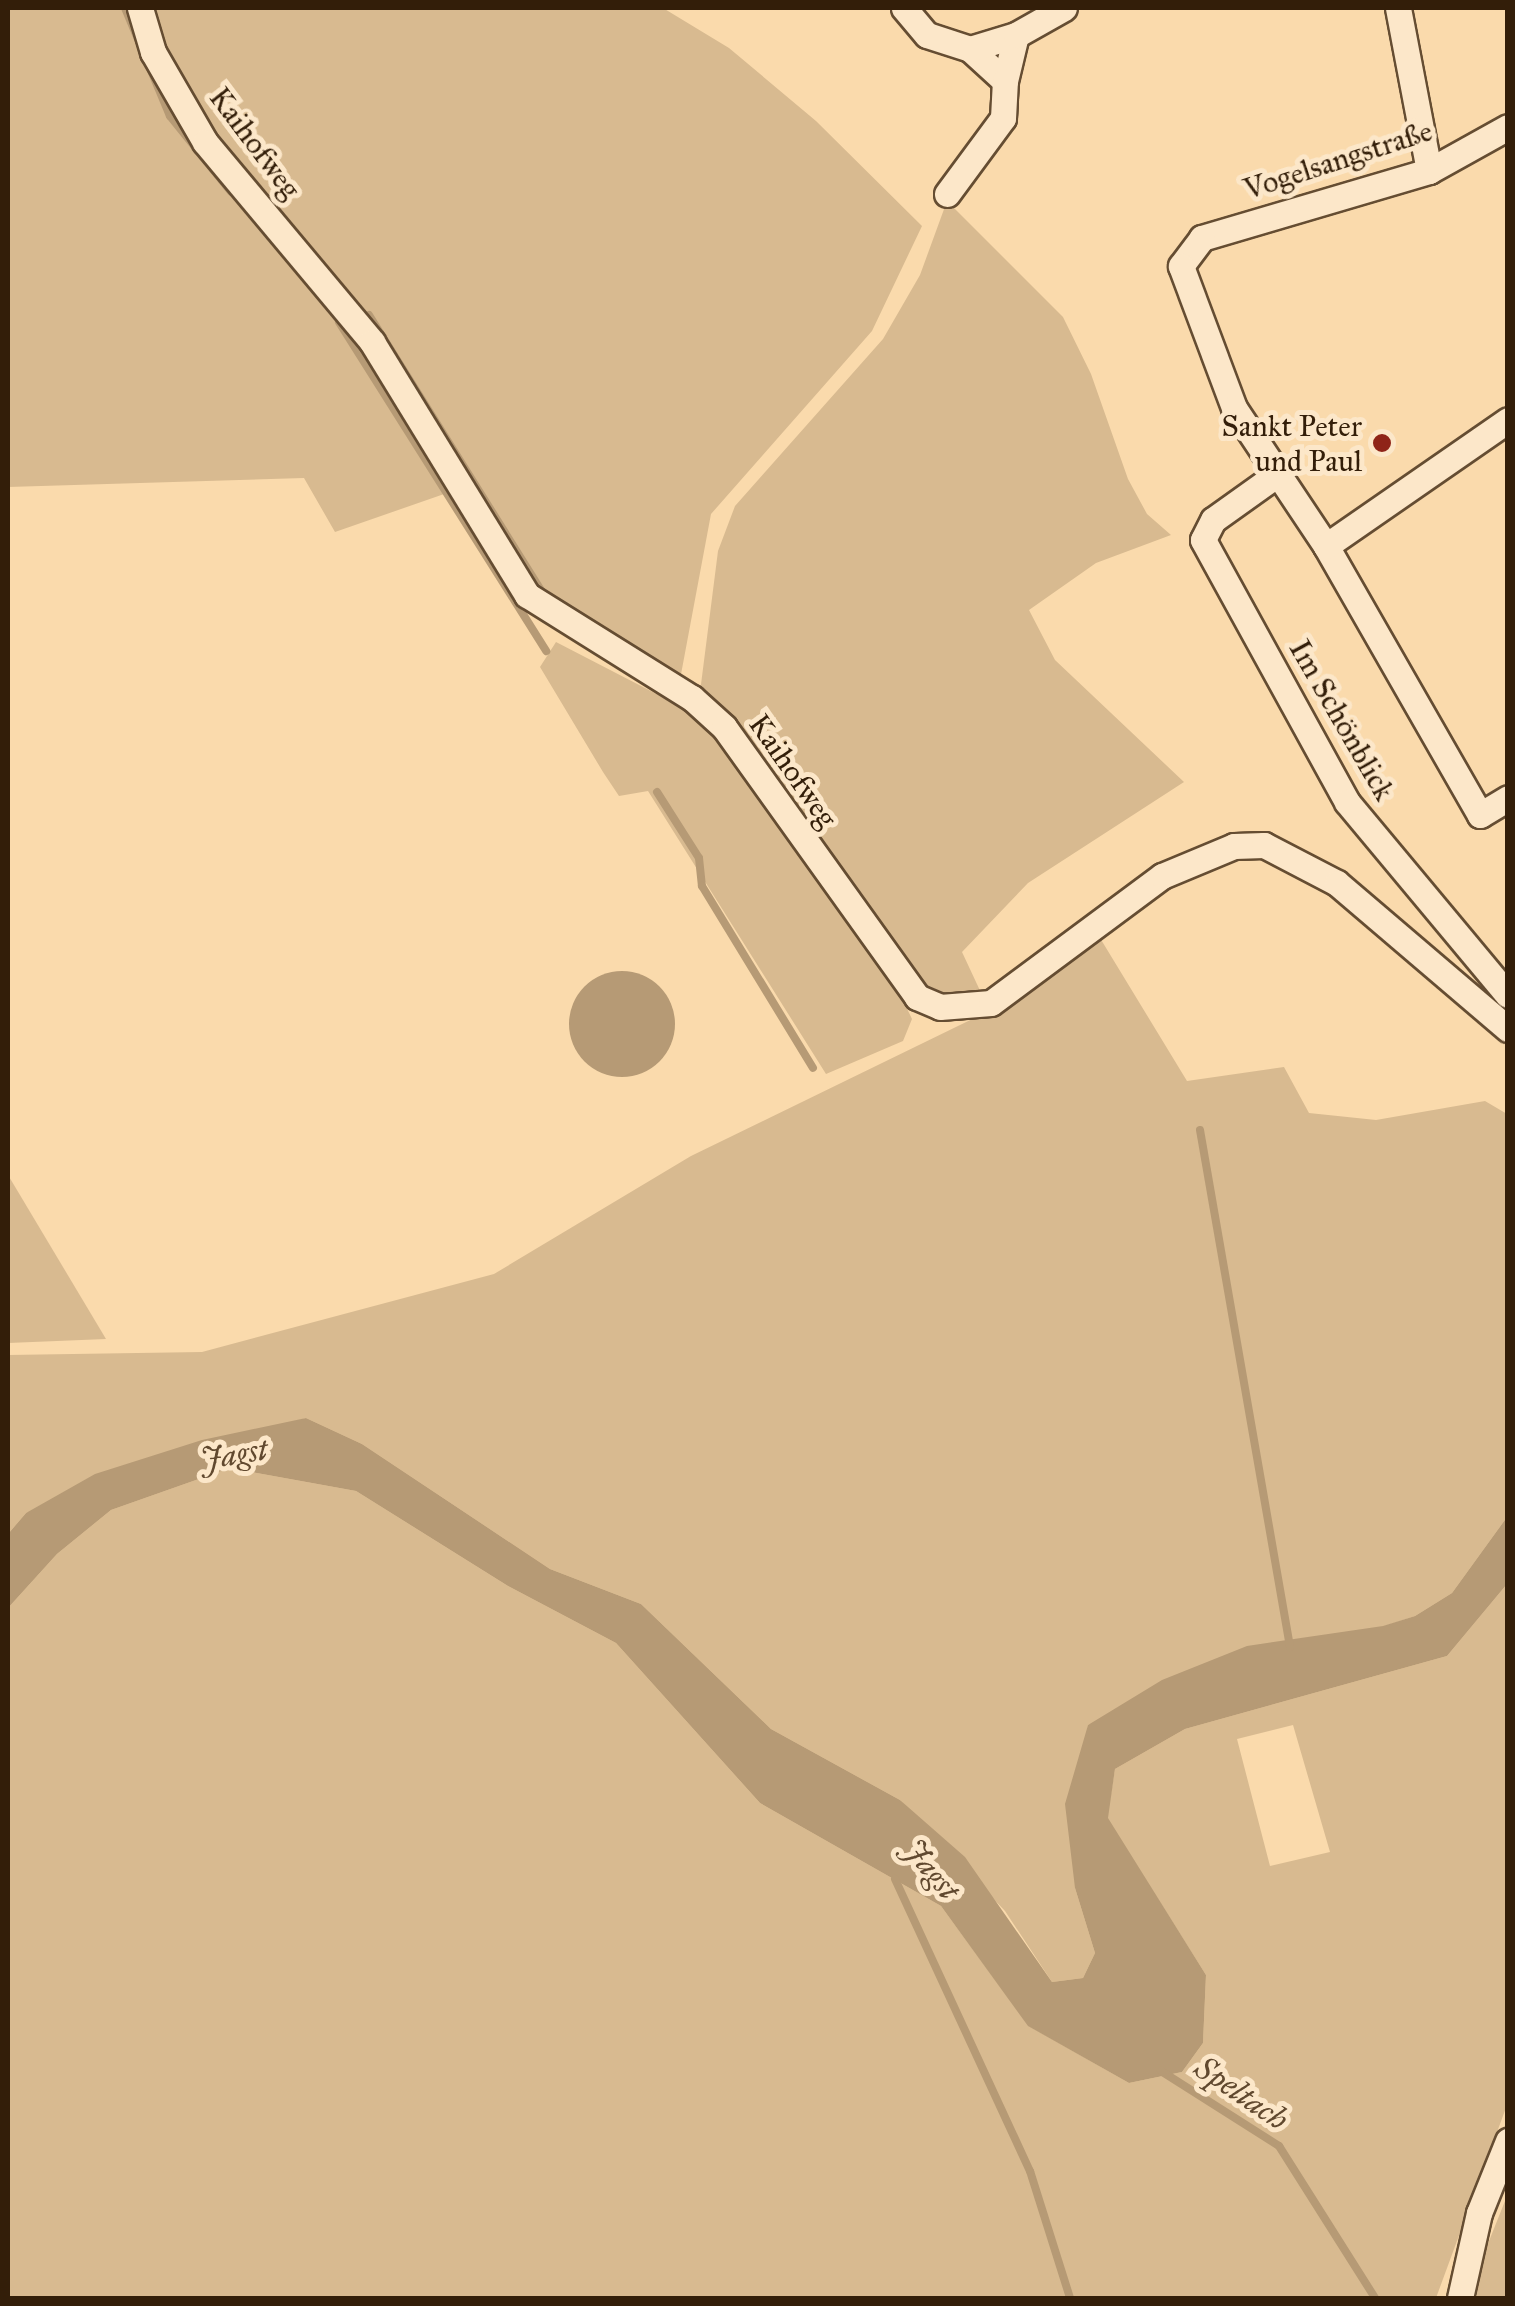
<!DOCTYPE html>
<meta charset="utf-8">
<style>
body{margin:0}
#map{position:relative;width:1515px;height:2306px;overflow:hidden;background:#fadaac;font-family:"IM FELL Great Primer",serif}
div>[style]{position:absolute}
.green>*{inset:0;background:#d8ba90}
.water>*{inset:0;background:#b69a75}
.round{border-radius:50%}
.stream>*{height:8px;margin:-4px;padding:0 4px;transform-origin:4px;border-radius:4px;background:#b69a75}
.roads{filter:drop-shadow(2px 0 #654d32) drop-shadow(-2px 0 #654d32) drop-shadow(0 2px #654d32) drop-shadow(0 -2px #654d32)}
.street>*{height:25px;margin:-12.5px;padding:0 12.5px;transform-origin:12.5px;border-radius:12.5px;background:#fce7c9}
.dots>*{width:28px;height:28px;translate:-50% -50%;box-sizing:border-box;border:5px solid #fce7c9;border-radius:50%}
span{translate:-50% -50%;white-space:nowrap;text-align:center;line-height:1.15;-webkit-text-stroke:10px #fce7c9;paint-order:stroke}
.street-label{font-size:30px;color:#331e09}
.poi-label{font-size:30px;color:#331e09}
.right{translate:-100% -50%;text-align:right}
.water-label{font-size:32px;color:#61492f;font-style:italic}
.frame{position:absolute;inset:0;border:10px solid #331e09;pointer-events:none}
</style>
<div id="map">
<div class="green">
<i style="clip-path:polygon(8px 8px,129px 8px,165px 103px,342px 317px,447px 493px,335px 532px,304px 478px,8px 487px)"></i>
<i style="clip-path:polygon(144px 8px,663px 8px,729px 48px,816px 121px,922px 226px,872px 331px,711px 514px,679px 685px,525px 586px,326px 267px,202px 128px)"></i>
<i style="clip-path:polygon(947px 201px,1063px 317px,1091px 374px,1128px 479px,1147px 514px,1171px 535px,1096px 563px,1029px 610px,1055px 660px,1184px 782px,1028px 883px,962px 952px,983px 997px,925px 995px,699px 700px,718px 551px,735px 506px,883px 339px,920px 275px)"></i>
<i style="clip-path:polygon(556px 642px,701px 717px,898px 990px,912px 1019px,903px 1041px,826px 1074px,648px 791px,619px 796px,603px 772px,540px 667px)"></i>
<i style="clip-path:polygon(1100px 938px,1187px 1081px,1284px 1067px,1309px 1113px,1376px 1120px,1485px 1101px,1507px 1114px,1507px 1517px,1452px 1593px,1415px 1616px,1088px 1725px,1075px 1888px,1095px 1953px,1083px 1978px,1052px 1982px,1005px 1911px,900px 1800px,771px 1729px,641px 1604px,550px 1569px,362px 1444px,306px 1418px,26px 1513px,8px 1534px,8px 1355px,202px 1352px,494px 1274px,691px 1156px,1036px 988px)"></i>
<i style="clip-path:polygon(8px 1175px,106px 1339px,8px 1343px)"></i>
<i style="clip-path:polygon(evenodd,230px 1468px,356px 1491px,508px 1586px,616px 1643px,760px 1803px,941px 1906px,1029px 2026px,1129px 2083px,1182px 2072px,1203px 2043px,1206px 1975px,1107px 1818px,1115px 1769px,1185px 1729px,1447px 1656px,1507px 1584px,1507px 2105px,1436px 2298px,8px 2298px,8px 1608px,57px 1554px,111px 1510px,230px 1468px,1293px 1725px,1330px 1852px,1270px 1866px,1237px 1739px,1293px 1725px)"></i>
<i style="clip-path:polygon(1507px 2196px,1507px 2298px,1476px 2298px,1485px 2251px)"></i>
</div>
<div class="water">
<i class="round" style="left:569px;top:971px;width:106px;height:106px"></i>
<i style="clip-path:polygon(306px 1418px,362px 1444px,550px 1569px,641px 1604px,771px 1729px,900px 1800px,965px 1857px,1052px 1982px,1083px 1978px,1095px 1953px,1075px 1888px,1065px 1804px,1088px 1725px,1162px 1680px,1247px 1646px,1383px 1626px,1415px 1616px,1452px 1593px,1507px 1517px,1507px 1584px,1447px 1656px,1185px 1729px,1115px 1769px,1108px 1818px,1206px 1975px,1203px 2043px,1182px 2072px,1129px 2083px,1028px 2026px,941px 1906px,760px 1803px,616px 1643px,508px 1586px,356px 1491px,230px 1468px,111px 1510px,57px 1554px,8px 1608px,8px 1534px,26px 1513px,95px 1474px,202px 1440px)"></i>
</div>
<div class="stream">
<i style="left:125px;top:8px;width:117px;rotate:67.4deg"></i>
<i style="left:170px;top:116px;width:97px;rotate:51.2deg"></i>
<i style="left:369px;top:315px;width:327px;rotate:58deg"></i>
<i style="left:339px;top:322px;width:389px;rotate:57.8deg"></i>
<i style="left:657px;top:792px;width:78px;rotate:57.5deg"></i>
<i style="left:699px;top:858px;width:28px;rotate:84deg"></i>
<i style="left:702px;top:886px;width:213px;rotate:58.6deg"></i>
<i style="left:1200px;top:1130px;width:525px;rotate:80.12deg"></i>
<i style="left:895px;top:1879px;width:322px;rotate:65.2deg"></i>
<i style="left:1030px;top:2171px;width:133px;rotate:72.5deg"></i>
<i style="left:1161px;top:2071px;width:140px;rotate:32.4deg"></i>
<i style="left:1279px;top:2146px;width:180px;rotate:57.7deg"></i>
</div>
<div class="roads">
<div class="street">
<i style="left:140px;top:8px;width:46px;rotate:73.5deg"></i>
<i style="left:153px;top:52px;width:104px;rotate:60deg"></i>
<i style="left:205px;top:142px;width:261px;rotate:50.1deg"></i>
<i style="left:372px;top:342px;width:297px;rotate:58.5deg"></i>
<i style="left:527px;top:595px;width:195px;rotate:32deg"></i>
<i style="left:692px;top:698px;width:43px;rotate:42.2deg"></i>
<i style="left:724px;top:727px;width:332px;rotate:54.4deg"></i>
<i style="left:917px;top:997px;width:25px;rotate:23deg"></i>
<i style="left:940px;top:1007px;width:51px;rotate:-4.5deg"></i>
<i style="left:991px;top:1003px;width:213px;rotate:-36.6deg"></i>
<i style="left:1162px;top:876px;width:78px;rotate:-22.6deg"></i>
<i style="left:1234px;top:846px;width:30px;rotate:-2deg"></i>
<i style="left:1264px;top:845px;width:82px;rotate:27.5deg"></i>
<i style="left:1337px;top:883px;width:225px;rotate:40.5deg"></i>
<i style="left:904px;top:8px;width:35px;rotate:50deg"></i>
<i style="left:927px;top:35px;width:45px;rotate:18deg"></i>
<i style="left:970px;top:49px;width:47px;rotate:42.4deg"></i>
<i style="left:1005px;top:81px;width:47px;rotate:-76.6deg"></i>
<i style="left:1398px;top:8px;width:166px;rotate:79.2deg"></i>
<i style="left:970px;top:49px;width:48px;rotate:-16.9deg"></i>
<i style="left:1016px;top:35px;width:55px;rotate:-29.4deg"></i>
<i style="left:1508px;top:127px;width:90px;rotate:150.9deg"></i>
<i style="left:1429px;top:171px;width:237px;rotate:163.6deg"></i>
<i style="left:1202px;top:238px;width:35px;rotate:127deg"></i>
<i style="left:1181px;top:266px;width:152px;rotate:69.5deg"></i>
<i style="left:1234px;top:408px;width:166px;rotate:56.3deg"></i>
<i style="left:1326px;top:546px;width:310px;rotate:60.2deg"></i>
<i style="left:1480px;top:815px;width:33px;rotate:-31deg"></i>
<i style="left:947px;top:194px;width:94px;rotate:-53.6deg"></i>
<i style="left:1003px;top:118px;width:37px;rotate:-87deg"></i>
<i style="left:1276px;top:475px;width:77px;rotate:144.5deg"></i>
<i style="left:1213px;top:520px;width:22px;rotate:117deg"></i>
<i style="left:1203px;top:540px;width:299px;rotate:61.2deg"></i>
<i style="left:1347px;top:802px;width:251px;rotate:50.2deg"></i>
<i style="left:1326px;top:546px;width:221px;rotate:-34.7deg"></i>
<i style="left:1460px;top:2298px;width:87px;rotate:-77.4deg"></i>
<i style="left:1479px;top:2213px;width:78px;rotate:-68.1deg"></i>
</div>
</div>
<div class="dots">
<i style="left:1382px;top:443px;background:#8f2418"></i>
</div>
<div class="street-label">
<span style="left:255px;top:143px;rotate:53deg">Kaihofweg</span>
<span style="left:1338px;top:160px;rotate:-18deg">Vogelsangstraße</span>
<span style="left:1342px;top:720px;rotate:60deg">Im Schönblick</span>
<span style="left:793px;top:771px;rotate:55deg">Kaihofweg</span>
</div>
<div class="poi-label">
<span class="right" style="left:1362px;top:443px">Sankt Peter<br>und Paul</span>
</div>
<div class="water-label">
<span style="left:234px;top:1455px;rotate:-9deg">Jagst</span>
<span style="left:931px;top:1870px;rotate:51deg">Jagst</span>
<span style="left:1241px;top:2094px;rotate:34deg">Speltach</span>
</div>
<div class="frame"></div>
</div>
